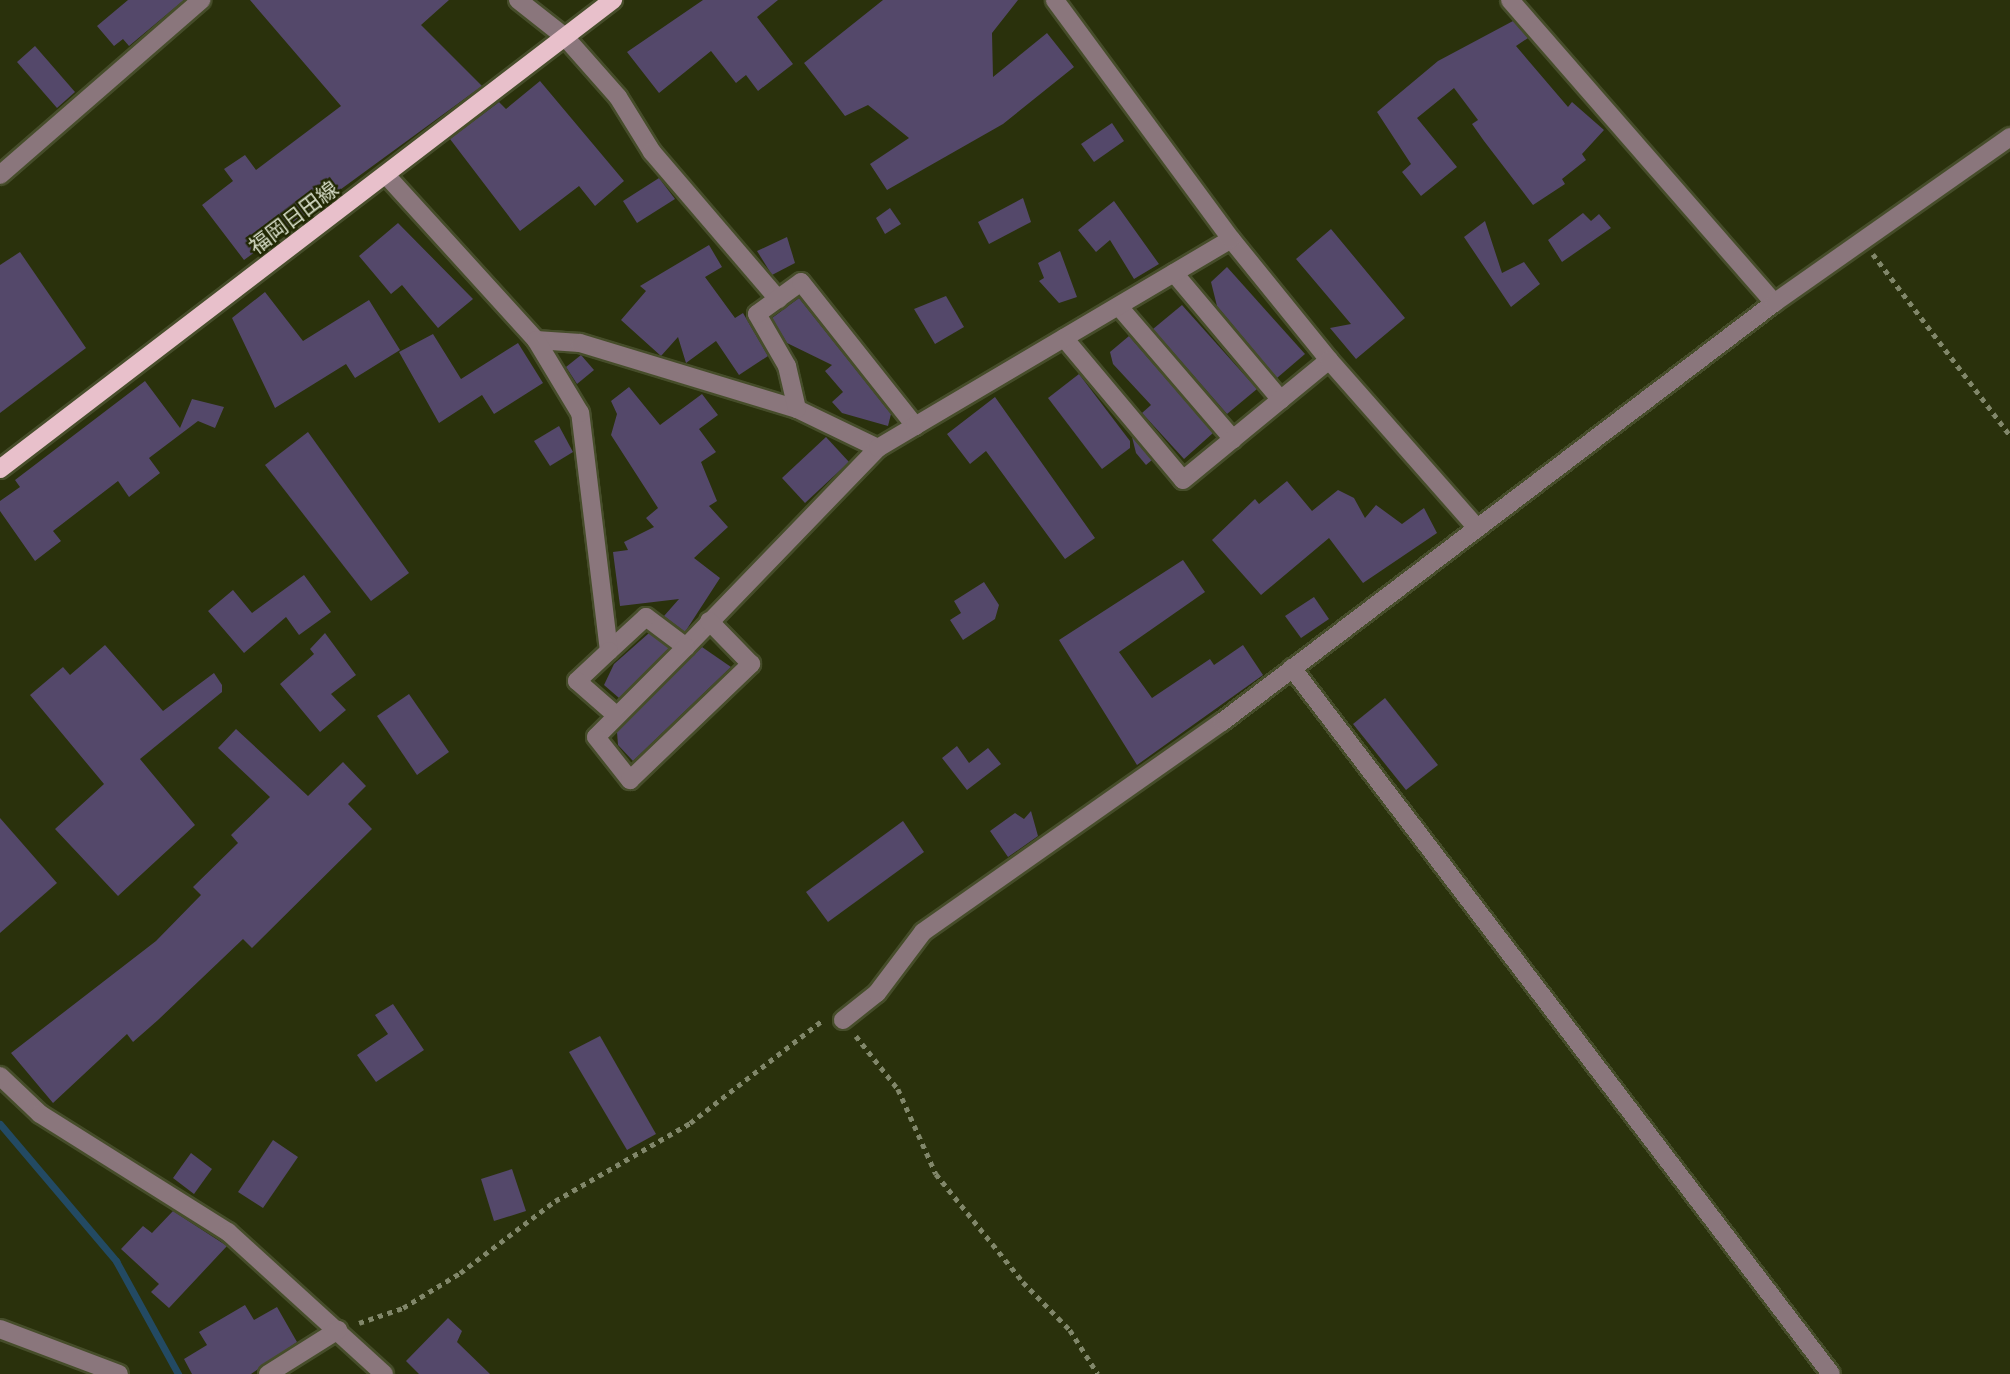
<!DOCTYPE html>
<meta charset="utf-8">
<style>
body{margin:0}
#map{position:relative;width:2010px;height:1374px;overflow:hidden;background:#2a310c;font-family:Quicksand,"Noto Sans JP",sans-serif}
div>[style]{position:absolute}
.stream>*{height:7px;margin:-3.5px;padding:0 3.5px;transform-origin:3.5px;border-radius:3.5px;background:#234a63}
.building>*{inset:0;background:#54486a}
.path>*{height:4.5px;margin-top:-2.25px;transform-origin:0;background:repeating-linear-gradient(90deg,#81876a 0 5px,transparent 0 10px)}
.roads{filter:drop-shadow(2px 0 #464d2a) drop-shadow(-2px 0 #464d2a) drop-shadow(0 2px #464d2a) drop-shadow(0 -2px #464d2a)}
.minor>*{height:18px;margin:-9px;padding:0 9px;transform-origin:9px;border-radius:9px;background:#8a767c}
.major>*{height:18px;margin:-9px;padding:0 9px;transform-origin:9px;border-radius:9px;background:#e8c0cb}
span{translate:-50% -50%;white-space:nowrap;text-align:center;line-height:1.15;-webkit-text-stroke:5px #202702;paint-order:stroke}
.street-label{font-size:21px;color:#d9dfca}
</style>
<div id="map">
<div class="stream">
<i style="left:0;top:1124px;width:180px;rotate:49.7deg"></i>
<i style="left:116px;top:1261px;width:129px;rotate:61.2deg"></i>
</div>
<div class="building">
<i style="clip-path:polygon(128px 0,184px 0,129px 46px,123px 39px,114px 46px,97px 26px)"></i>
<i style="clip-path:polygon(250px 0,449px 0,421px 25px,482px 86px,244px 260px,202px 205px,233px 181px,224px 169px,245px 155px,256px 170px,341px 106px)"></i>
<i style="clip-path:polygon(703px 0,778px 0,757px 17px,793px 64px,758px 91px,746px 75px,736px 83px,711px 51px,659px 93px,627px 52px)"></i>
<i style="clip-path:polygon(883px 0,1018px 0,992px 33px,993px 77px,1047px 33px,1074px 67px,1003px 124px,887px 190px,870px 164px,909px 138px,868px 105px,845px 116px,804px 63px)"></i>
<i style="clip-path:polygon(1513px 21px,1528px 38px,1516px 46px,1568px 107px,1572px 102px,1604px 130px,1582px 154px,1586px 160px,1562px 179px,1565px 184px,1533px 205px,1484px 141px,1472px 124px,1478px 120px,1454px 88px,1417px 118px,1457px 167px,1421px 196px,1402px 172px,1411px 164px,1377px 112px,1438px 61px)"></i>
<i style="clip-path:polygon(35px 46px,75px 92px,57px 108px,17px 62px)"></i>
<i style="clip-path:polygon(540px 81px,624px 181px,595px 206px,579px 186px,520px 231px,450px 139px,499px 102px,506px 109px)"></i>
<i style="clip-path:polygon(1112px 123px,1124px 141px,1094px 162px,1081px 144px)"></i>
<i style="clip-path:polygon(659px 178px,675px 199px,637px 223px,623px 201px)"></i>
<i style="clip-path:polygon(1023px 198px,1031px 222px,989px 244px,978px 222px)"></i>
<i style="clip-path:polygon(1114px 201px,1159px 264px,1134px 279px,1110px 240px,1096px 252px,1078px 230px)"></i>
<i style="clip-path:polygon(890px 208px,901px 224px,885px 234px,876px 218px)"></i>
<i style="clip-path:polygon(1583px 213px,1591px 221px,1599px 214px,1611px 228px,1562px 262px,1548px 240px)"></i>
<i style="clip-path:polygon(1485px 221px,1502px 273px,1524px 262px,1540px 284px,1511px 307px,1464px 237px)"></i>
<i style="clip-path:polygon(398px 223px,473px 299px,438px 328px,402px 285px,391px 294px,359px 256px)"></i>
<i style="clip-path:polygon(1331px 229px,1405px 318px,1356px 359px,1330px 328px,1351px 324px,1296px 259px)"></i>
<i style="clip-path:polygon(787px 237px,795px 263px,772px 275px,757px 251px)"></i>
<i style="clip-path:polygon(709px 245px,722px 267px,705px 277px,735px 318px,743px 313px,768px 356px,739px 375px,716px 341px,686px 363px,678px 337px,661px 356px,621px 320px,646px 291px,640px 286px)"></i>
<i style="clip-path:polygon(1060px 251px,1077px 297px,1059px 303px,1039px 281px,1044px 278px,1038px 263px)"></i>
<i style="clip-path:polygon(20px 252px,86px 348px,0 413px,0 265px)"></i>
<i style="clip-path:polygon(1227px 267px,1305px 354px,1277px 378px,1217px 306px,1211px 282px)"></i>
<i style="clip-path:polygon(265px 292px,303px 341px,369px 300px,400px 350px,355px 378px,346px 364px,275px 408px,232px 318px)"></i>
<i style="clip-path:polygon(946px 296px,964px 327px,935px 344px,914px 309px)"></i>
<i style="clip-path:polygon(799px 298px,891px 414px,888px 426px,842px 413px,832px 402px,843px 392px,825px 371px,832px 365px,787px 343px,772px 318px)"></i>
<i style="clip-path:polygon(1182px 305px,1257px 389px,1227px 414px,1153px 329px)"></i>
<i style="clip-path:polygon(433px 334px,461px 379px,518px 343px,543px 383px,494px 414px,482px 395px,439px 423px,399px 352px)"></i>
<i style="clip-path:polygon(1129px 336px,1213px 433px,1184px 459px,1142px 413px,1151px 405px,1113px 364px,1110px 352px)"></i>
<i style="clip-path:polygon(581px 355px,594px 370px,577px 384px,566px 367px)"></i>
<i style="clip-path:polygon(1079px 374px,1130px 441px,1130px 448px,1102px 469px,1048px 398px)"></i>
<i style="clip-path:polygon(145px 381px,180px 428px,192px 399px,224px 407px,215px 428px,198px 421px,149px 458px,160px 473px,129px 497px,118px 481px,53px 531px,61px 541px,35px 561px,0 511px,0 501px,20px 487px,15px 480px)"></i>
<i style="clip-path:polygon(629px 387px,660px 425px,702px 394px,718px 415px,699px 429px,716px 452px,701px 462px,717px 501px,709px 506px,728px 527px,694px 558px,720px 578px,685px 632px,664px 616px,679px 599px,620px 606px,613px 552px,628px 550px,624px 542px,654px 527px,646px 518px,658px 508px,611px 435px,617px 414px,611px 401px)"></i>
<i style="clip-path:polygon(995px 397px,1095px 538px,1065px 559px,986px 451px,970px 464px,947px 434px)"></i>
<i style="clip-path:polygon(559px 426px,573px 452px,550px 466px,534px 441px)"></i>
<i style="clip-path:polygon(308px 432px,409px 573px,371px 601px,265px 465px)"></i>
<i style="clip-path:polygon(826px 437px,849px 462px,805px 503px,782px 478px)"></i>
<i style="clip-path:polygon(1132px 437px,1152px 460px,1146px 465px,1136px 453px)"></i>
<i style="clip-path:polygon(1287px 481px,1312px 511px,1338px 490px,1354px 498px,1365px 518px,1376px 505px,1402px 524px,1424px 508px,1437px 533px,1363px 583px,1329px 538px,1261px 595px,1212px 540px,1255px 499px,1259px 504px)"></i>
<i style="clip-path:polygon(1183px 560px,1205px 592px,1119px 652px,1152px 698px,1210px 659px,1214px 665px,1243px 645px,1263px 675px,1137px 765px,1059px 640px)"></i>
<i style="clip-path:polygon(304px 575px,331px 612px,299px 635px,286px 617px,244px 653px,208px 611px,233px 590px,252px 613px)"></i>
<i style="clip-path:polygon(984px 582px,999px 605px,995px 619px,963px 640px,950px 620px,961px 613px,954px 601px)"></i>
<i style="clip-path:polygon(1314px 597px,1329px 619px,1301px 638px,1285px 616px)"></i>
<i style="clip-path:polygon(325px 633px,356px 675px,331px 694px,346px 710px,320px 732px,280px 684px,314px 654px,310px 649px)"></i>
<i style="clip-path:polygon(649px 633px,669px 648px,619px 698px,604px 685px,614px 664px)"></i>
<i style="clip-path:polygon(105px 645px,163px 711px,214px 673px,222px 685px,222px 692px,140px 759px,195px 825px,118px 896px,55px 829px,104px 784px,30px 695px,63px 667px,70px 675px)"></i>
<i style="clip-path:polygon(702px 647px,731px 667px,633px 761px,618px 745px,617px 732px)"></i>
<i style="clip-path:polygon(409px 694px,449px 752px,417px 775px,377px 716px)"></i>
<i style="clip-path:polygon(1385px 698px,1438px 765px,1406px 790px,1353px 724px)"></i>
<i style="clip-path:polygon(236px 729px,308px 796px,343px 762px,366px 786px,348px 804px,372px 829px,252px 948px,243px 939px,158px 1020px,133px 1042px,127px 1034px,53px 1103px,11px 1053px,156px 941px,201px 895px,193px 887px,238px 843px,231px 835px,270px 797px,218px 748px)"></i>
<i style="clip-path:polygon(957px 746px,969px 763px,988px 748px,1001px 764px,967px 790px,942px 758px)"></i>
<i style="clip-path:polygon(1031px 811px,1038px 836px,1008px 857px,990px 831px,1015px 813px,1024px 819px)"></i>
<i style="clip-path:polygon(0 818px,57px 883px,0 933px)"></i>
<i style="clip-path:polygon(903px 821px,924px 852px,828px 922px,806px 892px)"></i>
<i style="clip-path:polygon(393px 1004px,424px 1050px,376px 1082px,357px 1055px,388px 1034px,375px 1015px)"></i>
<i style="clip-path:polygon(600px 1036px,656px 1134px,627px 1150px,569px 1052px)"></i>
<i style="clip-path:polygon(273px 1140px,298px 1157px,263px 1208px,238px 1192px)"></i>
<i style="clip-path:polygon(191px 1153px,212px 1169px,194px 1194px,173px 1178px)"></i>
<i style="clip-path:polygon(512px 1169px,526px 1211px,494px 1221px,481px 1179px)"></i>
<i style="clip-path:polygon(173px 1211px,227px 1246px,169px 1308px,151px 1292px,159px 1284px,121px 1249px,143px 1226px,152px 1233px)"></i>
<i style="clip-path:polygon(245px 1305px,254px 1320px,277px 1307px,297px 1342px,251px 1374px,192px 1374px,184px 1359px,207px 1345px,199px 1332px)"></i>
<i style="clip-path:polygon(448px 1318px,462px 1331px,457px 1342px,490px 1374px,419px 1374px,406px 1361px)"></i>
</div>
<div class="path">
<i style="left:1873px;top:254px;width:227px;rotate:52.9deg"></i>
<i style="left:856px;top:1036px;width:68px;rotate:51.6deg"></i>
<i style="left:898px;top:1089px;width:93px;rotate:65.9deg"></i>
<i style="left:936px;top:1174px;width:139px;rotate:51.1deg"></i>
<i style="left:1023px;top:1282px;width:67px;rotate:45.6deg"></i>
<i style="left:1070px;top:1330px;width:52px;rotate:57.5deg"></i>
<i style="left:359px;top:1323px;width:46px;rotate:-18.8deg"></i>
<i style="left:403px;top:1308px;width:67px;rotate:-31.6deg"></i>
<i style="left:460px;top:1273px;width:119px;rotate:-37.2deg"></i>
<i style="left:555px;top:1201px;width:156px;rotate:-30deg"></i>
<i style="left:690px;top:1123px;width:168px;rotate:-37.8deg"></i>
</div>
<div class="roads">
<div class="minor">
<i style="left:518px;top:0;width:60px;rotate:38.2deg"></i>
<i style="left:565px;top:37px;width:80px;rotate:48.5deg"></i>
<i style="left:618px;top:97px;width:65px;rotate:58.3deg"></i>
<i style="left:652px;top:152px;width:194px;rotate:49.4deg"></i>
<i style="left:1510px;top:0;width:402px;rotate:48.9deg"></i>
<i style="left:0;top:175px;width:267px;rotate:-41deg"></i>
<i style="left:386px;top:175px;width:223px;rotate:47.7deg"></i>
<i style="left:536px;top:340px;width:44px;rotate:3.9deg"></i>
<i style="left:580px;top:343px;width:227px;rotate:16.9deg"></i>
<i style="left:797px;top:409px;width:90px;rotate:25.7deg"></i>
<i style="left:878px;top:448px;width:277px;rotate:134deg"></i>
<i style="left:686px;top:647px;width:50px;rotate:-143.1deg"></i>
<i style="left:646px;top:617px;width:50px;rotate:137.4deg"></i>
<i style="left:609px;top:651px;width:240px;rotate:-96.9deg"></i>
<i style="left:580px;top:413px;width:85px;rotate:-121.1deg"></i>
<i style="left:1174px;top:273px;width:166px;rotate:49.9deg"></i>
<i style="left:1121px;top:309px;width:172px;rotate:49.3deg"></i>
<i style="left:1064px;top:338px;width:185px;rotate:50deg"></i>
<i style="left:1183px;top:480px;width:189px;rotate:-39.4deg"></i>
<i style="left:1329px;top:360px;width:156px;rotate:-129deg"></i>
<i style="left:1329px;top:360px;width:224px;rotate:48.6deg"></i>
<i style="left:797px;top:409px;width:44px;rotate:-103.1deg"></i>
<i style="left:787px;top:366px;width:60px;rotate:-120deg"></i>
<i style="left:757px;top:314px;width:54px;rotate:-36deg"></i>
<i style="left:801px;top:282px;width:184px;rotate:51.6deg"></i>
<i style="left:915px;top:426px;width:43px;rotate:149.3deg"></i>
<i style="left:915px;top:426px;width:367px;rotate:-30.6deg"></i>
<i style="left:1231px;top:239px;width:297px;rotate:-126.4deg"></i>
<i style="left:686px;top:647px;width:127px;rotate:135deg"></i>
<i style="left:596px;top:737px;width:55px;rotate:51.7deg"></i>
<i style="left:630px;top:780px;width:168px;rotate:-43.8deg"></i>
<i style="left:751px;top:664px;width:60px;rotate:-134.3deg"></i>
<i style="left:609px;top:651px;width:44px;rotate:136.8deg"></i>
<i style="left:577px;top:681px;width:52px;rotate:41.1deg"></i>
<i style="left:1292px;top:668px;width:888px;rotate:52.64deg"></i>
<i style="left:843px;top:1020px;width:43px;rotate:-38.5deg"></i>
<i style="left:877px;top:993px;width:76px;rotate:-53deg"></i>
<i style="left:923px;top:932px;width:365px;rotate:-35.1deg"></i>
<i style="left:1222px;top:722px;width:693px;rotate:-37.2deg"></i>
<i style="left:1774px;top:303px;width:289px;rotate:-35.1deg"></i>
<i style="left:0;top:1076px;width:55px;rotate:43.5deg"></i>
<i style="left:40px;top:1114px;width:222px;rotate:32.1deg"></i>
<i style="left:228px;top:1232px;width:211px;rotate:42.3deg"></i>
<i style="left:0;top:1329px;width:127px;rotate:20.7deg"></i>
<i style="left:268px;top:1374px;width:83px;rotate:-32.2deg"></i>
</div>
<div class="major">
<i style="left:0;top:469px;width:772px;rotate:-37.42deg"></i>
</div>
</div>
<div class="street-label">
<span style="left:293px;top:217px;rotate:-37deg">福岡日田線</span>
</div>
</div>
